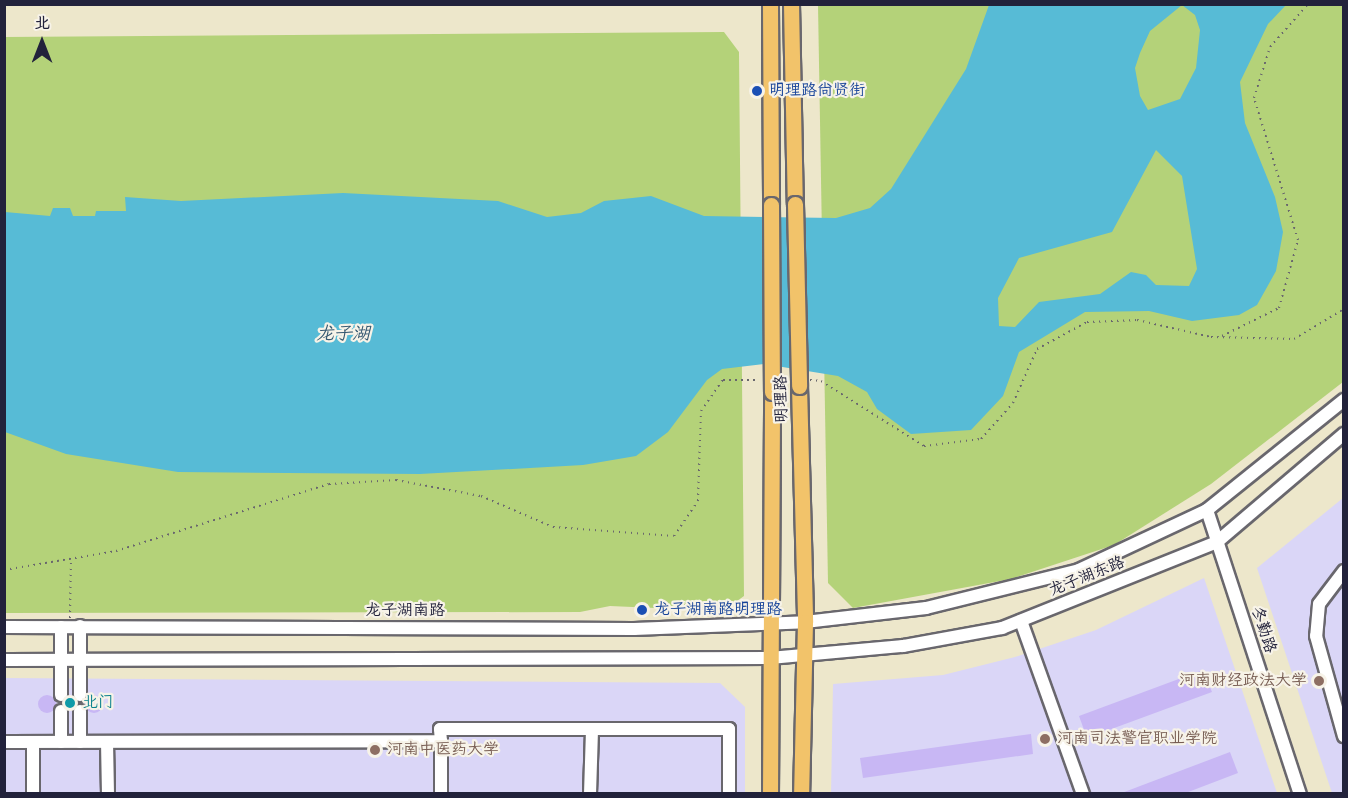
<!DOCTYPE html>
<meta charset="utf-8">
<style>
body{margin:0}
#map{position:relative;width:1348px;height:798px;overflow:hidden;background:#ede7cb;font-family:"Balsamiq Sans","LXGW WenKai TC",sans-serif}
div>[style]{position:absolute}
.built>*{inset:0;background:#dad6f7}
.green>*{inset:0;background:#b4d279}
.water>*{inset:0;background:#57bbd6}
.building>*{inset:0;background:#c8b7f4}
.round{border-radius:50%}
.path>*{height:2px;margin-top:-1px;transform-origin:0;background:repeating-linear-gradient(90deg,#69676d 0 1.5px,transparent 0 6px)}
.roads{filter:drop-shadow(2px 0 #69676d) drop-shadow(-2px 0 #69676d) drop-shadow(0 2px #69676d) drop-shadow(0 -2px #69676d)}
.minor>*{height:12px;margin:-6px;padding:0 6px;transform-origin:6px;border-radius:6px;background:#fff}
.major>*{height:15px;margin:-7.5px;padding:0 7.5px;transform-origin:7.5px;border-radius:7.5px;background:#f2c36a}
.bridges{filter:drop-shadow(2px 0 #69676d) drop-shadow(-2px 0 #69676d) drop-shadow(0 2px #69676d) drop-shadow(0 -2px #69676d)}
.major-bridge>*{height:15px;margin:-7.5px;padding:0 7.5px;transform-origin:7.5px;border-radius:7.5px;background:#f2c36a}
.dots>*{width:16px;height:16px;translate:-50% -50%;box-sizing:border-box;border:3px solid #f7f3e8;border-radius:50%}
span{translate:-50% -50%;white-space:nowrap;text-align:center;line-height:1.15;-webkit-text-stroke:4.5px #f7f3e8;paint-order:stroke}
.transit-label{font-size:16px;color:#164399}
.left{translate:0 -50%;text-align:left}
.street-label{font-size:16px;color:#22223b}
.education-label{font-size:16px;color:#785e54}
.right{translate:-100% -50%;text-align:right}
.culture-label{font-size:16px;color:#0d838f}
.water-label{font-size:18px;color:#355871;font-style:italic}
.frame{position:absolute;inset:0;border:6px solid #22223b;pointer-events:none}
.north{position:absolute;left:12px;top:12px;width:60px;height:60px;-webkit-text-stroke:4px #f7f3e8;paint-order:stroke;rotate:0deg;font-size:16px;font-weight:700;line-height:24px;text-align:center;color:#22223b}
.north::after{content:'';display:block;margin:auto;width:21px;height:27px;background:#22223b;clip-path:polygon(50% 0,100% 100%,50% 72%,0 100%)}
</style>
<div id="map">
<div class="built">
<i style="clip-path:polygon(1343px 498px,1343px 793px,1332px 793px,1257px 568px)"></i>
<i style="clip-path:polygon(1204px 578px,1277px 793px,831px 794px,833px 684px,943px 675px,1015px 657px,1096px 630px)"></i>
<i style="clip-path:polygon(5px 678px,720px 683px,745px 707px,745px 793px,5px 794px)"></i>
</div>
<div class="green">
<i style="clip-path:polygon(818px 5px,1343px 5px,1343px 382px,1211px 484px,1114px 545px,1011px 579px,853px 608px,828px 583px)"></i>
<i style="clip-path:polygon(724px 32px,739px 52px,744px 596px,723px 611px,610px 606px,580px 612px,5px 613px,4px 37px)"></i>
</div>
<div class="water">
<i style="clip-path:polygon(evenodd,989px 5px,1286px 5px,1268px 24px,1240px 82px,1245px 123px,1275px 197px,1283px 232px,1276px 271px,1257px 305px,1239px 315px,1192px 321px,1149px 311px,1085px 312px,1019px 352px,1003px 396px,971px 430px,911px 434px,877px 409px,867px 392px,838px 376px,764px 364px,722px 369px,707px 380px,668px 432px,636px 456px,583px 465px,420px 474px,178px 472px,66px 454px,5px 432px,5px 212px,50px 216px,53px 208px,70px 208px,73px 216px,95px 216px,96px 211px,126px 211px,125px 197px,181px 201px,343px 193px,498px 201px,547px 217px,581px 213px,604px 201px,651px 196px,704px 216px,836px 218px,870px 208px,891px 189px,966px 69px,989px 5px,1182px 5px,1195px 15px,1200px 30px,1196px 68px,1180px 99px,1148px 110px,1140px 96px,1135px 68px,1140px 53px,1150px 31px,1182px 5px,989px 5px,1156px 150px,1182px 176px,1197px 269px,1189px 286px,1156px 285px,1146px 275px,1131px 272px,1100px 294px,1039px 302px,1015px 327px,999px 326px,998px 298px,1019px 258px,1112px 232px,1156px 150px)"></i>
</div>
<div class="building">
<i style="clip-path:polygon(1203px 670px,1212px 692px,1087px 738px,1079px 716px)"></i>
<i class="round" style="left:38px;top:695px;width:18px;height:18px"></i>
<i class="round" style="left:85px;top:695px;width:18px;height:18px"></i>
<i style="clip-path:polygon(1031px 734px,1033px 754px,863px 778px,860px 758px)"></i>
<i style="clip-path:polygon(1230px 752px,1238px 773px,1183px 794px,1119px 794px)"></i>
</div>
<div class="path">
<i style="left:1222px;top:336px;width:64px;rotate:-26.2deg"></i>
<i style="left:1279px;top:308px;width:71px;rotate:-74.4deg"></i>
<i style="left:1298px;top:240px;width:149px;rotate:-107.2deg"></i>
<i style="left:1254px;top:98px;width:53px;rotate:-72.6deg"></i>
<i style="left:1270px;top:47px;width:57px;rotate:-48.5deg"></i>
<i style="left:810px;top:380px;width:11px;rotate:5deg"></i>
<i style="left:821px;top:381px;width:122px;rotate:32.3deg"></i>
<i style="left:924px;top:446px;width:57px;rotate:-7deg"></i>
<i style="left:981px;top:439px;width:48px;rotate:-48.4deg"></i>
<i style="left:1013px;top:403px;width:59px;rotate:-66deg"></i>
<i style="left:1037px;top:349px;width:57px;rotate:-28.4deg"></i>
<i style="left:1087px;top:322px;width:50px;rotate:-2.3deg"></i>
<i style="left:1137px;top:320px;width:76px;rotate:12.9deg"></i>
<i style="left:1211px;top:337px;width:83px;rotate:1.4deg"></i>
<i style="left:1294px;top:339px;width:58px;rotate:-31deg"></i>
<i style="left:4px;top:570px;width:114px;rotate:-9.6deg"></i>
<i style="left:116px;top:551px;width:223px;rotate:-17.5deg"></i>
<i style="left:329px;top:484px;width:67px;rotate:-3.4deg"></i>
<i style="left:396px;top:480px;width:86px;rotate:10.7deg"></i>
<i style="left:481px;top:496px;width:78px;rotate:23.3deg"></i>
<i style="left:553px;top:527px;width:121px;rotate:4.3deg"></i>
<i style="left:674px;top:536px;width:42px;rotate:-55.6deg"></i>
<i style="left:698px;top:501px;width:90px;rotate:-88.1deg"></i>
<i style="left:701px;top:411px;width:38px;rotate:-55deg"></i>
<i style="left:723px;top:380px;width:36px"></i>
<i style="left:70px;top:618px;width:58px;rotate:-89deg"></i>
</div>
<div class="roads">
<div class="minor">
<i style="left:1207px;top:510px;width:299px;rotate:71.9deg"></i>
<i style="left:1344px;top:571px;width:41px;rotate:127.1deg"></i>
<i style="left:1319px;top:604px;width:32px;rotate:95deg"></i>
<i style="left:1316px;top:636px;width:104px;rotate:74.4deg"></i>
<i style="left:1021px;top:621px;width:184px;rotate:70.3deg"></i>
<i style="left:4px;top:627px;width:630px;rotate:0.18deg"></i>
<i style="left:634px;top:629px;width:171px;rotate:-2.3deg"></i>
<i style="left:805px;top:622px;width:122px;rotate:-6.6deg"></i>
<i style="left:926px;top:608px;width:158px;rotate:-13.9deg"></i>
<i style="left:1079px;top:570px;width:141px;rotate:-25.1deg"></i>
<i style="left:1207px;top:510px;width:176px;rotate:-38.8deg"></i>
<i style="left:61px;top:627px;width:68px;rotate:90deg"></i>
<i style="left:4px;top:660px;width:766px;rotate:-0.15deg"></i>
<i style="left:770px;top:658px;width:134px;rotate:-5.2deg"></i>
<i style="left:903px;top:646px;width:101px;rotate:-10.3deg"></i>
<i style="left:1002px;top:628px;width:232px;rotate:-21.8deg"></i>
<i style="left:1217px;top:542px;width:167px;rotate:-40.4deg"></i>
<i style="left:80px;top:695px;width:69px;rotate:-90deg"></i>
<i style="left:61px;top:711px;width:31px;rotate:90deg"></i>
<i style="left:80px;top:711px;width:31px;rotate:90deg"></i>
<i style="left:441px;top:741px;width:53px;rotate:90deg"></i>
<i style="left:4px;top:742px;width:437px;rotate:-0.1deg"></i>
<i style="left:441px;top:741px;width:12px;rotate:-95deg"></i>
<i style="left:440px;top:729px;width:289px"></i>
<i style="left:729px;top:729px;width:65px;rotate:90deg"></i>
<i style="left:33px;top:742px;width:52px;rotate:90deg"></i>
<i style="left:107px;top:742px;width:52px;rotate:88.9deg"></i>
<i style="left:590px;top:794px;width:65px;rotate:-88.2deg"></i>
</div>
<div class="major">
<i style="left:770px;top:4px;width:201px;rotate:89.7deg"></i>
<i style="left:791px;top:4px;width:200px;rotate:88.9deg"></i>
<i style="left:799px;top:386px;width:236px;rotate:88.5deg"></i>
<i style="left:805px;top:622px;width:172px;rotate:91.3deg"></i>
<i style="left:770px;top:794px;width:402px;rotate:-89.7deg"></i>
</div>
</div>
<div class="bridges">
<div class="major-bridge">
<i style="left:795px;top:204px;width:182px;rotate:88.7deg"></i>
<i style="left:771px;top:205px;width:187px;rotate:89.7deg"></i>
</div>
</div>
<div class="dots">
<i style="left:757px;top:91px;background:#1a4fb4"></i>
<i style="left:642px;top:610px;background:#1a4fb4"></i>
<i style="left:1319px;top:681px;background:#8d6e63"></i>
<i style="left:70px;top:703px;background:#0f9aa8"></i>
<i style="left:1045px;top:739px;background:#8d6e63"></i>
<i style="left:375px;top:750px;background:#8d6e63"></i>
</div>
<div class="transit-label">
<span class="left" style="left:769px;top:91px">明理路尚贤街</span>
<span class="left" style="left:654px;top:610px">龙子湖南路明理路</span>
</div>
<div class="street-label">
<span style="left:782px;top:399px;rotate:-91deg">明理路</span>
<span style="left:1087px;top:577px;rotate:-22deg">龙子湖东路</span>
<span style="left:405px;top:611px">龙子湖南路</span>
<span style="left:1263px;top:630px;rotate:72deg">冬勤路</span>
</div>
<div class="education-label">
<span class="right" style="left:1307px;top:681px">河南财经政法大学</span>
<span class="left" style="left:1057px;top:739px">河南司法警官职业学院</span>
<span class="left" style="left:387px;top:750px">河南中医药大学</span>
</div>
<div class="culture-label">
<span class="left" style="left:82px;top:703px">北门</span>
</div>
<div class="water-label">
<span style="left:343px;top:334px">龙子湖</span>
</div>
<div class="frame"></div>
<div class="north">北</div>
</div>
